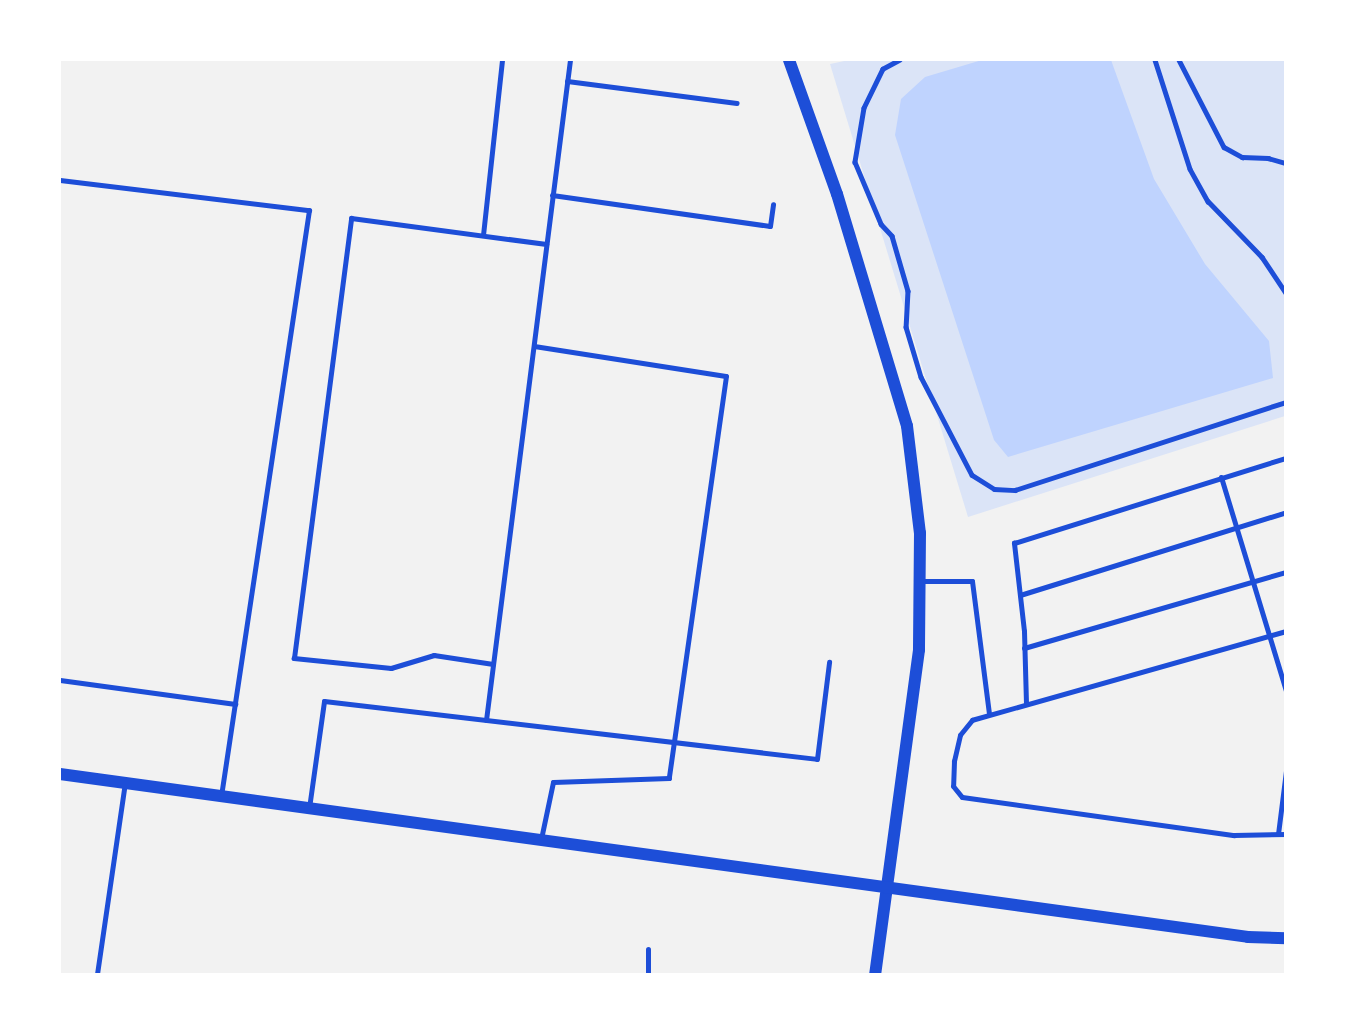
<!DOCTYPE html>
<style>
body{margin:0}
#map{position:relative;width:1345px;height:1034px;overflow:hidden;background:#f2f2f2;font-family:Inter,sans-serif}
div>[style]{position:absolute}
.green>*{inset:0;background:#dbe4f7}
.water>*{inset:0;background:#bfd3fe}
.path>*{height:4.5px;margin:-2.25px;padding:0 2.25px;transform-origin:2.25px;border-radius:2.25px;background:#1d4ed8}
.service>*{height:5px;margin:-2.5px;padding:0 2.5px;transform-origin:2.5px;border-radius:2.5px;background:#1d4ed8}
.tertiary>*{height:12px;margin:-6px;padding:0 6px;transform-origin:6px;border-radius:6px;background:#1d4ed8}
span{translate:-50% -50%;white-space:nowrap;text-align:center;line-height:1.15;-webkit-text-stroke:7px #fff;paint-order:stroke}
.frame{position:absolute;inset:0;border:61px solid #fff;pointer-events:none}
</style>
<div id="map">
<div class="green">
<i style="clip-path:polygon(849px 60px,1285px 60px,1285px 416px,968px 517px,830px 64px)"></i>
</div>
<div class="water">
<i style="clip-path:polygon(982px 60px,1111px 60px,1154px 179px,1205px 264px,1269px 341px,1273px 378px,1008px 457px,994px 440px,895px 135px,901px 99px,925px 77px)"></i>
</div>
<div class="path">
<i style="left:900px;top:60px;width:19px;rotate:152deg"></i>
<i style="left:883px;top:69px;width:43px;rotate:116deg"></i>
<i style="left:864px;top:108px;width:55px;rotate:99.5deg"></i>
<i style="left:855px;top:162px;width:67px;rotate:67.2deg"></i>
<i style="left:881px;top:224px;width:16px;rotate:47deg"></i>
<i style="left:892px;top:236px;width:57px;rotate:73.8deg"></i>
<i style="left:908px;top:291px;width:36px;rotate:93deg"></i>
<i style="left:906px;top:327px;width:52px;rotate:73.3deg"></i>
<i style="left:921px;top:377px;width:110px;rotate:62.5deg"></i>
<i style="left:972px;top:475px;width:26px;rotate:32deg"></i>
<i style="left:994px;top:489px;width:21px;rotate:3deg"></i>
<i style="left:1015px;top:490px;width:285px;rotate:-18deg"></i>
<i style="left:1155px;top:60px;width:114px;rotate:72.2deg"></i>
<i style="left:1190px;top:169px;width:37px;rotate:61deg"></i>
<i style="left:1208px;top:201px;width:78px;rotate:46deg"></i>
<i style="left:1262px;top:257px;width:43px;rotate:56.3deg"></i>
<i style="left:1179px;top:60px;width:98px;rotate:62.7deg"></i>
<i style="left:1224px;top:147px;width:21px;rotate:29deg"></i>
<i style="left:1242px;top:157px;width:26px;rotate:2deg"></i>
<i style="left:1268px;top:158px;width:19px;rotate:16deg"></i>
</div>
<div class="service">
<i style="left:567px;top:81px;width:171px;rotate:7.4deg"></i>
<i style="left:60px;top:180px;width:251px;rotate:6.9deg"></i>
<i style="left:309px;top:210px;width:593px;rotate:98.54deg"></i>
<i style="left:552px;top:195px;width:220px;rotate:8.1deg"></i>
<i style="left:770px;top:226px;width:22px;rotate:-82deg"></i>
<i style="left:483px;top:235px;width:176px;rotate:-83.8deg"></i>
<i style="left:534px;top:346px;width:194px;rotate:8.9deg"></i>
<i style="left:726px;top:376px;width:406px;rotate:98.1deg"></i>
<i style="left:669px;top:778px;width:116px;rotate:178deg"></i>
<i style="left:553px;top:782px;width:58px;rotate:101.9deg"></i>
<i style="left:1221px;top:477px;width:224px;rotate:73.1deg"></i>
<i style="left:919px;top:581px;width:53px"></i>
<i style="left:972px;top:581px;width:133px;rotate:82.7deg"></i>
<i style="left:1020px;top:595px;width:279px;rotate:-17.3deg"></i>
<i style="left:1286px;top:631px;width:326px;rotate:164.2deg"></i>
<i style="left:972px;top:720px;width:19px;rotate:129deg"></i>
<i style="left:960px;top:735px;width:27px;rotate:103deg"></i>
<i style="left:954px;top:761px;width:25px;rotate:92deg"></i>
<i style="left:953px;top:786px;width:14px;rotate:51deg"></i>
<i style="left:962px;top:797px;width:275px;rotate:8deg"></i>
<i style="left:1234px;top:835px;width:52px;rotate:-1.1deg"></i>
<i style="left:1024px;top:648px;width:273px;rotate:-16.2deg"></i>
<i style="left:493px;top:664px;width:60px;rotate:-171.3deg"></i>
<i style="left:434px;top:655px;width:45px;rotate:163.2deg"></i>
<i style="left:391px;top:668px;width:98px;rotate:-174.1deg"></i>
<i style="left:294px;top:658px;width:444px;rotate:-82.6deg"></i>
<i style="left:351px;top:218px;width:197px;rotate:7.6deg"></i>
<i style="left:60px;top:680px;width:177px;rotate:7.8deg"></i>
<i style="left:1026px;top:703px;width:72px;rotate:-91.6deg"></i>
<i style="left:1024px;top:631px;width:89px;rotate:-96.5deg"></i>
<i style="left:1014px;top:543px;width:285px;rotate:-17.4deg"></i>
<i style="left:486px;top:720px;width:665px;rotate:-82.75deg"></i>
<i style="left:309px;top:808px;width:108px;rotate:-82deg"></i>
<i style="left:324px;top:701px;width:496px;rotate:6.7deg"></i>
<i style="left:817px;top:759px;width:98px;rotate:-82.9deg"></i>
<i style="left:1278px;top:834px;width:64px;rotate:-82.8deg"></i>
<i style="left:648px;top:949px;width:25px;rotate:90deg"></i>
<i style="left:97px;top:974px;width:193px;rotate:-81.7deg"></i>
</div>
<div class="tertiary">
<i style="left:789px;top:60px;width:142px;rotate:70.3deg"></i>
<i style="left:837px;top:194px;width:242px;rotate:73.2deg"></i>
<i style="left:907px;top:426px;width:108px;rotate:83.1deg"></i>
<i style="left:920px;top:533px;width:117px;rotate:90.5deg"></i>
<i style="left:919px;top:650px;width:327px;rotate:97.7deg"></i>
<i style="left:60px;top:774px;width:1199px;rotate:7.81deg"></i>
<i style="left:1248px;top:937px;width:38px;rotate:2deg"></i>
</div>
<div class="frame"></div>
</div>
